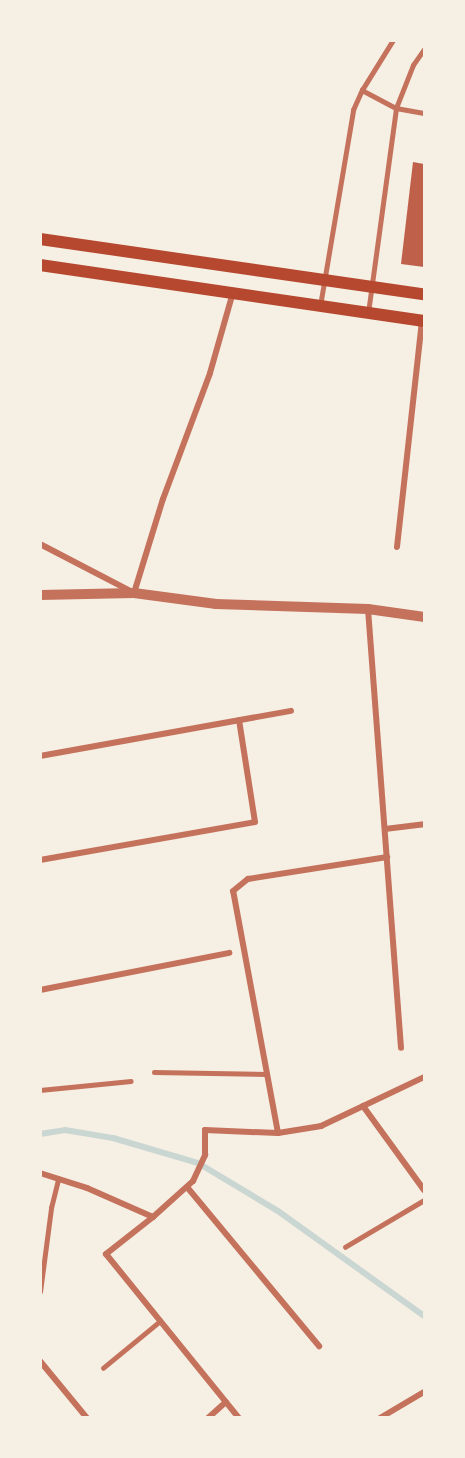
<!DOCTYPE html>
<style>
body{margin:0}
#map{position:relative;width:465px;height:1458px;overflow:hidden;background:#f6efe4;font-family:"DM Sans",sans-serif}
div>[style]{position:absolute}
.stream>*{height:6px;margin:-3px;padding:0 3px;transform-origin:3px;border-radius:3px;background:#c9d6d2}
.building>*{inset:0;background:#bf614a}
.service>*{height:4.5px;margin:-2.25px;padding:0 2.25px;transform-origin:2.25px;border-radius:2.25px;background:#c5725c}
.minor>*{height:6px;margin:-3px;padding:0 3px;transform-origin:3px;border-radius:3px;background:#c5725c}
.tertiary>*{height:10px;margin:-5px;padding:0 5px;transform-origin:5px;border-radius:5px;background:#c5725c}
.secondary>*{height:12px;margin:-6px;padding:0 6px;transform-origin:6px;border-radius:6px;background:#b5482f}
span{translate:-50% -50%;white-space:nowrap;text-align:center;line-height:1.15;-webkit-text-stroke:6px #f6efe4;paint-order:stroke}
.frame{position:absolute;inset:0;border:42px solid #f6efe4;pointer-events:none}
</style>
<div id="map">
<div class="stream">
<i style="left:40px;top:1134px;width:25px;rotate:-9deg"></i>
<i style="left:65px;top:1130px;width:49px;rotate:9.5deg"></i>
<i style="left:113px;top:1138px;width:89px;rotate:16.4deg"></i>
<i style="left:198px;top:1163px;width:93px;rotate:31deg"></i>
<i style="left:278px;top:1211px;width:180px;rotate:35.7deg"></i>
</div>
<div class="building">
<i style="clip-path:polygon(413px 162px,424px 164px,424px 267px,401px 264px)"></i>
</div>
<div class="service">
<i style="left:362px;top:90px;width:38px;rotate:28deg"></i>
<i style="left:396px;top:108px;width:28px;rotate:10deg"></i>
<i style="left:320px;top:306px;width:199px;rotate:-80.4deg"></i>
<i style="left:353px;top:110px;width:22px;rotate:-66deg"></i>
<i style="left:362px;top:90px;width:59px;rotate:-58.2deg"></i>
<i style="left:368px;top:313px;width:207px;rotate:-82.2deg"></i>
<i style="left:396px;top:108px;width:46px;rotate:-68.4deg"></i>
<i style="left:413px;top:65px;width:19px;rotate:-55deg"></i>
<i style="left:154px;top:1072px;width:113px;rotate:1deg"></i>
<i style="left:40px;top:1090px;width:91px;rotate:-5.6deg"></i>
<i style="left:345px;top:1247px;width:92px;rotate:-30.7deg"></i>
<i style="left:40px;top:1292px;width:85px;rotate:-82.5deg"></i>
<i style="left:51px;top:1208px;width:30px;rotate:-76deg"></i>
<i style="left:103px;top:1368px;width:74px;rotate:-39.5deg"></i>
</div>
<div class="minor">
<i style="left:40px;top:544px;width:106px;rotate:27.5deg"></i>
<i style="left:134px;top:593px;width:98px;rotate:-72.9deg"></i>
<i style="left:163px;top:499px;width:134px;rotate:-69.5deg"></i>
<i style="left:210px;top:373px;width:84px;rotate:-74.1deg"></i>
<i style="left:397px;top:547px;width:227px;rotate:-83.7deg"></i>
<i style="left:368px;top:609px;width:440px;rotate:85.7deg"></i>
<i style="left:40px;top:756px;width:255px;rotate:-10.2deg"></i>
<i style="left:385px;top:829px;width:39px;rotate:-7deg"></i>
<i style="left:40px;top:860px;width:218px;rotate:-10deg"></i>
<i style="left:255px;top:822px;width:103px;rotate:-98.9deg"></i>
<i style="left:40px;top:990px;width:193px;rotate:-11.1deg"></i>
<i style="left:363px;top:1106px;width:104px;rotate:54deg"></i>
<i style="left:278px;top:1133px;width:246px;rotate:-100.5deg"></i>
<i style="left:233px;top:891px;width:19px;rotate:-39deg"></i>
<i style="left:248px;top:879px;width:141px;rotate:-9deg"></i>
<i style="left:40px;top:1173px;width:49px;rotate:17.7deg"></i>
<i style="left:87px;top:1188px;width:72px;rotate:23.7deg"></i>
<i style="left:153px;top:1217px;width:60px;rotate:141.8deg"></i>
<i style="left:106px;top:1254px;width:211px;rotate:51deg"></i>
<i style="left:187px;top:1187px;width:207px;rotate:50.3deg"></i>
<i style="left:153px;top:1217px;width:54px;rotate:-42deg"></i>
<i style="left:193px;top:1181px;width:29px;rotate:-65deg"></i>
<i style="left:205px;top:1155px;width:25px;rotate:-90deg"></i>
<i style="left:205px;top:1130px;width:73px;rotate:2.4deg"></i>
<i style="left:278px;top:1133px;width:44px;rotate:-9.2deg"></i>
<i style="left:321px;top:1126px;width:114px;rotate:-25.4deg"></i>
<i style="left:40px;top:1361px;width:74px;rotate:50.5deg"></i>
<i style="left:208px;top:1418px;width:24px;rotate:-42deg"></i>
<i style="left:380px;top:1418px;width:51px;rotate:-30.6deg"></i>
</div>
<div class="tertiary">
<i style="left:40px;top:595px;width:94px;rotate:-1.2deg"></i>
<i style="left:134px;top:593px;width:83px;rotate:7.6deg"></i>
<i style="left:216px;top:604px;width:152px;rotate:1.9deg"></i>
<i style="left:368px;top:609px;width:57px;rotate:8.1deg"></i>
</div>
<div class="secondary">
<i style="left:40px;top:239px;width:388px;rotate:8.2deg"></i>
<i style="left:40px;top:265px;width:388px;rotate:8.3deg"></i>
</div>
<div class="frame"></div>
</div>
